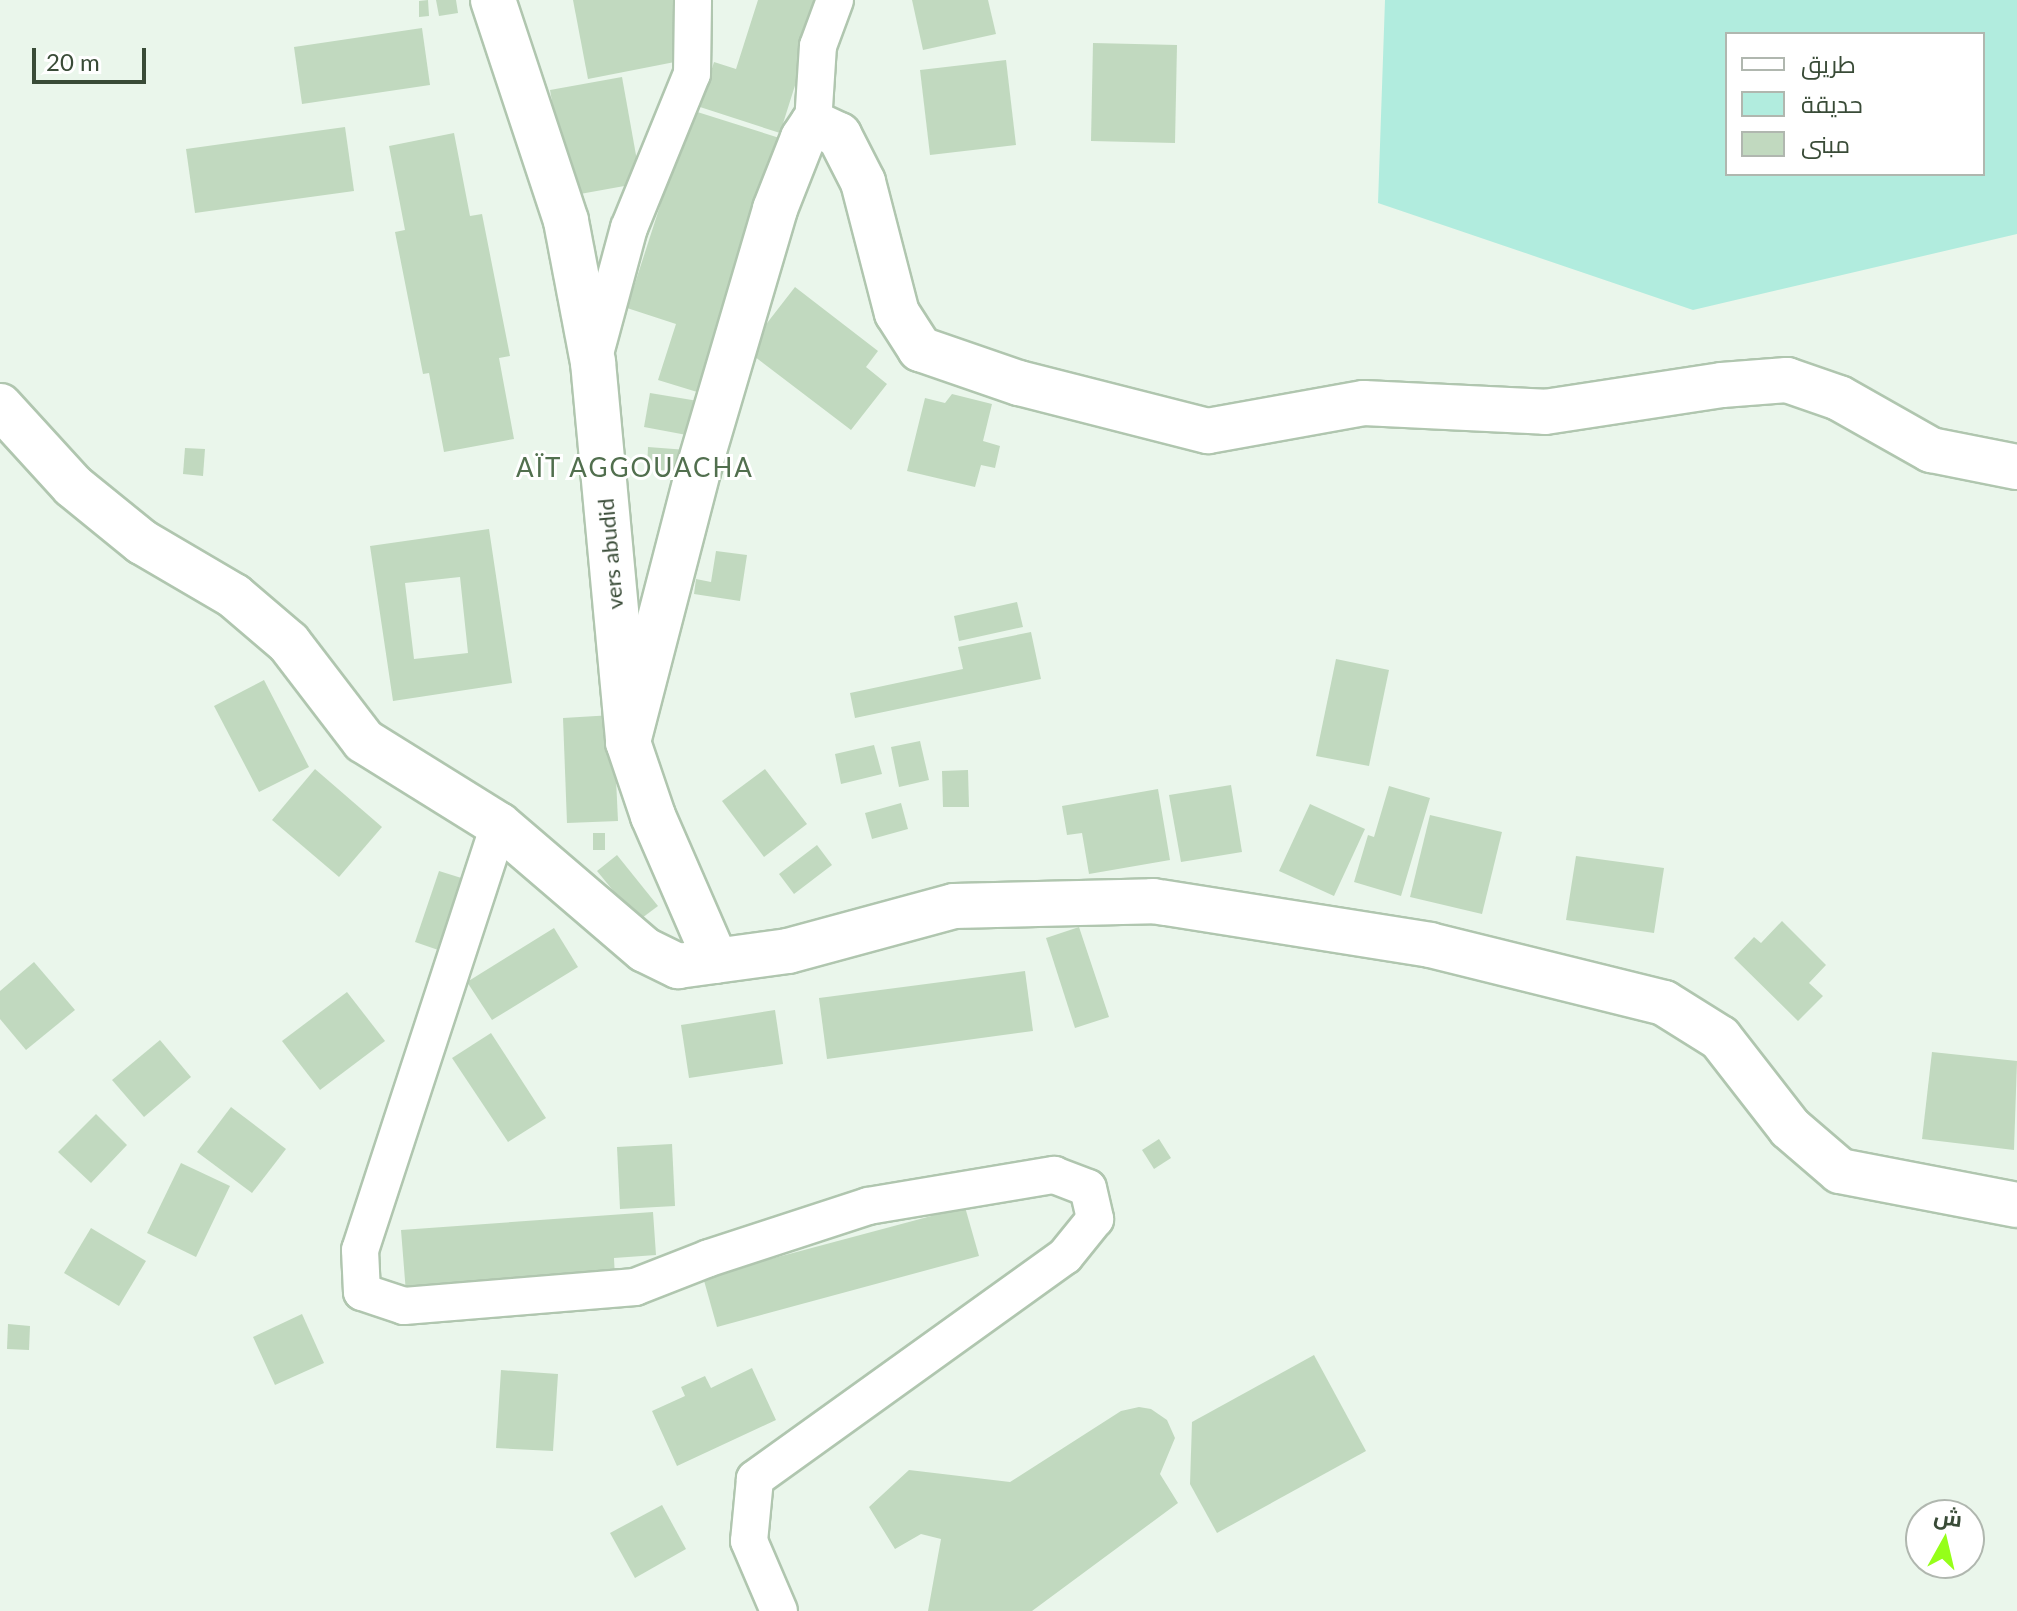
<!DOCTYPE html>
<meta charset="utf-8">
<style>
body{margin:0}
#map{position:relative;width:2017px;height:1611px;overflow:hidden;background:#eaf6eb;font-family:Lato,Cairo,sans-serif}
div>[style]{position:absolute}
.green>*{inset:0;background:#b1ecde}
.building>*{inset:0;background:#c1d9bf}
.roads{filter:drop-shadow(2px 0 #b0c6af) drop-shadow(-2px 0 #b0c6af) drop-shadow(0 2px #b0c6af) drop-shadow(0 -2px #b0c6af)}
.minor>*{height:36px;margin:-18px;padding:0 18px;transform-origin:18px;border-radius:18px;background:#fff}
.tertiary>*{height:44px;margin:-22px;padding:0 22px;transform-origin:22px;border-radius:22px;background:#fff}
span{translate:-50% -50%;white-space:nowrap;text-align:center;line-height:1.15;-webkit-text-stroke:6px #fff;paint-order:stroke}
.street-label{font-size:22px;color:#394b37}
.quarter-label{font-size:26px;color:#516f4e;letter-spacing:2px}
.legend{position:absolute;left:1725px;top:32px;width:260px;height:144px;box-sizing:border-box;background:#fff;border:2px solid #b0b7af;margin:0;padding:10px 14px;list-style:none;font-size:24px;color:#394b37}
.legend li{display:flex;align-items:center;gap:16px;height:40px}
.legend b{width:40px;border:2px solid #b0b7af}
.north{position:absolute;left:1905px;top:1499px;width:80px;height:80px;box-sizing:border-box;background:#fff;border:2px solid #b0b7af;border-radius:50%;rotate:8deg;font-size:22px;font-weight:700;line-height:32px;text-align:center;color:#394b37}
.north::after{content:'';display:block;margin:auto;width:28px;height:36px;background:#95ff19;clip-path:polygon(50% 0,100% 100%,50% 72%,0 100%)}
.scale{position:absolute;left:32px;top:48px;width:114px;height:36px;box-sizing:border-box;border:4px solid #394b37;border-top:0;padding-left:10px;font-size:24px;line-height:28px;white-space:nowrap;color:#394b37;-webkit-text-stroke:6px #fff;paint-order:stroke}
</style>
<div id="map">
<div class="green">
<i style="clip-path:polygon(evenodd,1385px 0,2017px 0,2017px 234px,1693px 310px,1378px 203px,1385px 0,1727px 34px,1983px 34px,1983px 174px,1727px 174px,1727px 34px)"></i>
</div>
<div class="building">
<i style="clip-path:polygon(428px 0,429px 16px,419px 17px,419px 1px)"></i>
<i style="clip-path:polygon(436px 0,456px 0,458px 13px,439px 16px)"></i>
<i style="clip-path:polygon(573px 0,678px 0,690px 59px,588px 79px)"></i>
<i style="clip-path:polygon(758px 0,822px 0,780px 133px,700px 107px,714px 62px,736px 69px)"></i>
<i style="clip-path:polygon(912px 0,988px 0,996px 34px,923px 50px)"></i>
<i style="clip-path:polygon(422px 28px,430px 85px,302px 104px,294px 47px)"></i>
<i style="clip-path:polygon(1093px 43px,1177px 45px,1175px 143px,1091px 141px)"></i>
<i style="clip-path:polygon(1006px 60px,1016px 145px,930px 155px,920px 70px)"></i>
<i style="clip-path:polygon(622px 77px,641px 183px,569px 196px,550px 90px)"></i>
<i style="clip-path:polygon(691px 110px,789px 141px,707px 395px,658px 380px,676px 324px,627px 308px)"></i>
<i style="clip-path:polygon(345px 127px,354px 191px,195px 213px,186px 149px)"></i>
<i style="clip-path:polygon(454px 133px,470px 216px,482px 214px,510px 356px,499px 358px,514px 439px,444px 452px,429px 373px,423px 374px,395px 232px,405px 230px,389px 146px)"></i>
<i style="clip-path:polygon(795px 287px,878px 351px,866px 367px,887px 384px,851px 430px,746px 350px)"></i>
<i style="clip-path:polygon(650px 393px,698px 401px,692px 436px,644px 427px)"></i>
<i style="clip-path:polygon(952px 394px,992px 404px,983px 441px,1000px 446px,995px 468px,981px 465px,975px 487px,907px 471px,925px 398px,945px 403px)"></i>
<i style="clip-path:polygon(648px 447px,687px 450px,686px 472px,647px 469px)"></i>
<i style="clip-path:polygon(185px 448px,205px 449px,203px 476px,183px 474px)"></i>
<i style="clip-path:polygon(evenodd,489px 529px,512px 683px,393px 701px,370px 546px,489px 529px,460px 577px,468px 653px,414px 659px,405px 583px,460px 577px)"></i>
<i style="clip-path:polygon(716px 551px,747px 555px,740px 601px,694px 594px,696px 579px,711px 582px)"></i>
<i style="clip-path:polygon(1017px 602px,1023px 627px,959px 641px,954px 616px)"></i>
<i style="clip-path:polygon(1031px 632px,1041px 679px,855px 718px,850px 693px,963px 669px,958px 647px)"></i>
<i style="clip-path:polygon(1336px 659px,1389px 670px,1369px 766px,1316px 756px)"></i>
<i style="clip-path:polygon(264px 680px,309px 767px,259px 792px,214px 706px)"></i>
<i style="clip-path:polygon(613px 715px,618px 821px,567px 823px,563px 718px)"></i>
<i style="clip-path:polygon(920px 741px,929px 780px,899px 787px,891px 747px)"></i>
<i style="clip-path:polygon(874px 745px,882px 774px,841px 784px,835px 754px)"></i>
<i style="clip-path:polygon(315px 769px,382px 827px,339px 877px,272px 820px)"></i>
<i style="clip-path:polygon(765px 769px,807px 824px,764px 857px,722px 801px)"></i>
<i style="clip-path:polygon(968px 770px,969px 807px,943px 807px,942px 771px)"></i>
<i style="clip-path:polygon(1231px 785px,1242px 852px,1181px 862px,1169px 795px)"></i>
<i style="clip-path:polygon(1389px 786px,1430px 798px,1401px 896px,1354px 882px,1368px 835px,1374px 837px)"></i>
<i style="clip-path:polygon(1158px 789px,1170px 860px,1089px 874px,1082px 833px,1067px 835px,1062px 806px)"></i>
<i style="clip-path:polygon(901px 803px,908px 829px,872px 839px,865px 813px)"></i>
<i style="clip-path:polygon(1310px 804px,1365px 829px,1334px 896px,1279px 871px)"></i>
<i style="clip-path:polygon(1430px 815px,1502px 832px,1482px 914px,1410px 897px)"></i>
<i style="clip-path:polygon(593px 833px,605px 833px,605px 850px,593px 850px)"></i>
<i style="clip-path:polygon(817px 845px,832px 865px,794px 894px,779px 874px)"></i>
<i style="clip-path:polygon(617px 855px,658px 906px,638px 921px,597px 871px)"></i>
<i style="clip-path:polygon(1576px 856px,1664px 868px,1654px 933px,1566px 920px)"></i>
<i style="clip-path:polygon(439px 871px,471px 881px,447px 953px,415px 942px)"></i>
<i style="clip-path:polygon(1782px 921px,1826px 965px,1809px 983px,1823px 996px,1798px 1021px,1734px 958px,1754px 937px,1761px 943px)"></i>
<i style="clip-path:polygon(1079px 927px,1109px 1017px,1075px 1028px,1046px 938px)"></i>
<i style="clip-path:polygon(554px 928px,578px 967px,492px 1020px,467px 982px)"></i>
<i style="clip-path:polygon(34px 962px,75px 1010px,26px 1050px,0 1019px,0 991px)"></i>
<i style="clip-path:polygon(1025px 971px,1033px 1031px,827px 1059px,819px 998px)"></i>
<i style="clip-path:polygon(347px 992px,385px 1041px,320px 1090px,282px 1041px)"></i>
<i style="clip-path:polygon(775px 1010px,783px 1064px,689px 1078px,681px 1025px)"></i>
<i style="clip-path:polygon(491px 1033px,546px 1118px,508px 1142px,452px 1058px)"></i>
<i style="clip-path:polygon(160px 1040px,191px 1077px,144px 1117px,112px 1080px)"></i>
<i style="clip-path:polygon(1932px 1052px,2017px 1061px,2014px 1150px,1922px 1139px)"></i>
<i style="clip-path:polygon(231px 1107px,286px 1149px,252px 1193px,197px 1152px)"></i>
<i style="clip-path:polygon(96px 1114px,127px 1145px,91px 1183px,58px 1152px)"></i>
<i style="clip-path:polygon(1159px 1139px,1171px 1158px,1154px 1169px,1142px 1150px)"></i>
<i style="clip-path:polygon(672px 1144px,675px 1206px,620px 1209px,617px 1147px)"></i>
<i style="clip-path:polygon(181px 1163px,230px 1186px,196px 1257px,147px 1233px)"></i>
<i style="clip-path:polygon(965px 1207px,979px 1256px,717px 1327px,703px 1277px)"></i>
<i style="clip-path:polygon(653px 1212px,656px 1255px,614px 1258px,615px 1278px,406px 1293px,401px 1230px)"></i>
<i style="clip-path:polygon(91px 1228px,146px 1261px,119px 1306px,64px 1273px)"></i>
<i style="clip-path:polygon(302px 1314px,324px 1363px,275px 1385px,253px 1337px)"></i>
<i style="clip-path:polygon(8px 1324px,30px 1326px,29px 1350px,7px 1349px)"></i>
<i style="clip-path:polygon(1314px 1355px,1366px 1451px,1217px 1533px,1190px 1484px,1192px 1422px)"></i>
<i style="clip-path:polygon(752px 1368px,776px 1420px,677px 1466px,652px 1411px,685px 1396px,681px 1387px,705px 1376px,711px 1388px)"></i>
<i style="clip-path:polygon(501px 1370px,558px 1374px,553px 1451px,496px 1448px)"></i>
<i style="clip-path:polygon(1139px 1407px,1151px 1409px,1167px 1420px,1175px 1438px,1160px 1474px,1178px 1503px,1032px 1611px,928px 1611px,941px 1539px,921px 1534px,895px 1549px,869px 1507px,909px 1470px,1010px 1482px,1121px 1411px)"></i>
<i style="clip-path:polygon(662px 1505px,686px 1549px,635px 1578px,610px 1533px)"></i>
</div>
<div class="roads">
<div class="minor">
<i style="left:813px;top:123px;width:77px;rotate:-86.3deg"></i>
<i style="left:818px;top:46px;width:49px;rotate:-69.7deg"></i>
<i style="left:593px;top:361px;width:138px;rotate:-74.9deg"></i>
<i style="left:629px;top:228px;width:166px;rotate:-67.8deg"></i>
<i style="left:692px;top:74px;width:74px;rotate:-89.2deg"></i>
<i style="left:499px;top:825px;width:447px;rotate:108.1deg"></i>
<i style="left:360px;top:1250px;width:42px;rotate:87.3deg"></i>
<i style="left:362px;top:1292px;width:44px;rotate:18.4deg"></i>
<i style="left:404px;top:1306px;width:232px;rotate:-4.7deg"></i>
<i style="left:635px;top:1287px;width:79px;rotate:-21.4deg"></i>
<i style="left:709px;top:1258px;width:167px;rotate:-18.1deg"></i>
<i style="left:868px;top:1206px;width:189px;rotate:-9.5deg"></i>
<i style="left:1054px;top:1175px;width:36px;rotate:21deg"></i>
<i style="left:1088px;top:1188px;width:32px;rotate:77deg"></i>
<i style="left:1095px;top:1219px;width:48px;rotate:129deg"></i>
<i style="left:1065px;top:1256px;width:382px;rotate:144.3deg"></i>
<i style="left:755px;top:1479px;width:62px;rotate:95.5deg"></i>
<i style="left:749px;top:1541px;width:76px;rotate:66.8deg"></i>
</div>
<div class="tertiary">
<i style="left:493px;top:0;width:233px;rotate:71.7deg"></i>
<i style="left:566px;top:221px;width:144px;rotate:79.2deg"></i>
<i style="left:593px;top:362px;width:382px;rotate:84.7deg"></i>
<i style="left:628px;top:742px;width:78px;rotate:71.3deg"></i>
<i style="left:653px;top:816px;width:158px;rotate:66.5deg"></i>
<i style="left:0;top:406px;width:108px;rotate:47.6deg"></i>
<i style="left:73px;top:486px;width:89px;rotate:39.1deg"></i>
<i style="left:142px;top:542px;width:107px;rotate:30.4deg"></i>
<i style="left:234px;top:596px;width:72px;rotate:40.5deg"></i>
<i style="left:289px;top:643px;width:123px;rotate:52.6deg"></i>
<i style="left:364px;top:741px;width:159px;rotate:31.9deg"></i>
<i style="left:499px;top:825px;width:192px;rotate:40.6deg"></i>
<i style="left:645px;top:950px;width:37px;rotate:26deg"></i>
<i style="left:678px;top:966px;width:111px;rotate:-7.8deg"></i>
<i style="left:788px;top:951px;width:172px;rotate:-15.2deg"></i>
<i style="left:954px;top:906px;width:199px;rotate:-1.4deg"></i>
<i style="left:1153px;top:901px;width:280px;rotate:9deg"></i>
<i style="left:1430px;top:945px;width:241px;rotate:13.9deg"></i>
<i style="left:1664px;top:1003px;width:66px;rotate:32deg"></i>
<i style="left:1720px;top:1038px;width:114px;rotate:52.1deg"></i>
<i style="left:1790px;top:1128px;width:66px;rotate:40.7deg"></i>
<i style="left:1840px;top:1171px;width:180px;rotate:10.9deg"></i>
<i style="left:628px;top:742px;width:280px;rotate:-75.5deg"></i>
<i style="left:698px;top:471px;width:273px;rotate:-73.6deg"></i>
<i style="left:775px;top:209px;width:76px;rotate:-68.5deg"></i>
<i style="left:803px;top:138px;width:18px;rotate:-56deg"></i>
<i style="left:813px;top:123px;width:29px;rotate:25deg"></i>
<i style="left:839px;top:135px;width:53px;rotate:62.9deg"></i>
<i style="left:863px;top:182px;width:135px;rotate:75.5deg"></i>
<i style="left:897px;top:313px;width:43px;rotate:57.4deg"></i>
<i style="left:920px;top:349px;width:105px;rotate:19deg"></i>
<i style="left:1019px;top:383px;width:195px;rotate:14.3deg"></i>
<i style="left:1208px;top:431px;width:158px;rotate:-10.2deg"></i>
<i style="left:1364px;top:403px;width:181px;rotate:2.8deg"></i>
<i style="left:1545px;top:412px;width:179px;rotate:-8.7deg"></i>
<i style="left:1722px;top:385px;width:65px;rotate:-4.4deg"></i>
<i style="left:1787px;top:380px;width:55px;rotate:19.1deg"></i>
<i style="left:1839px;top:398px;width:106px;rotate:29.5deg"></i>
<i style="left:1931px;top:450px;width:88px;rotate:11.2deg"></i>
</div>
</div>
<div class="street-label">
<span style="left:610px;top:554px;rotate:-95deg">vers abudid</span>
</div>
<div class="quarter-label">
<span style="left:635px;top:468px">AÏT AGGOUACHA</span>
</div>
<ul class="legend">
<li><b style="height:10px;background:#fff"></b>طريق</li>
<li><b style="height:22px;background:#b1ecde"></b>حديقة</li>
<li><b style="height:22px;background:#c1d9bf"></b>مبنى</li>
</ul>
<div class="north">ش</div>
<div class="scale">20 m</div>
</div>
